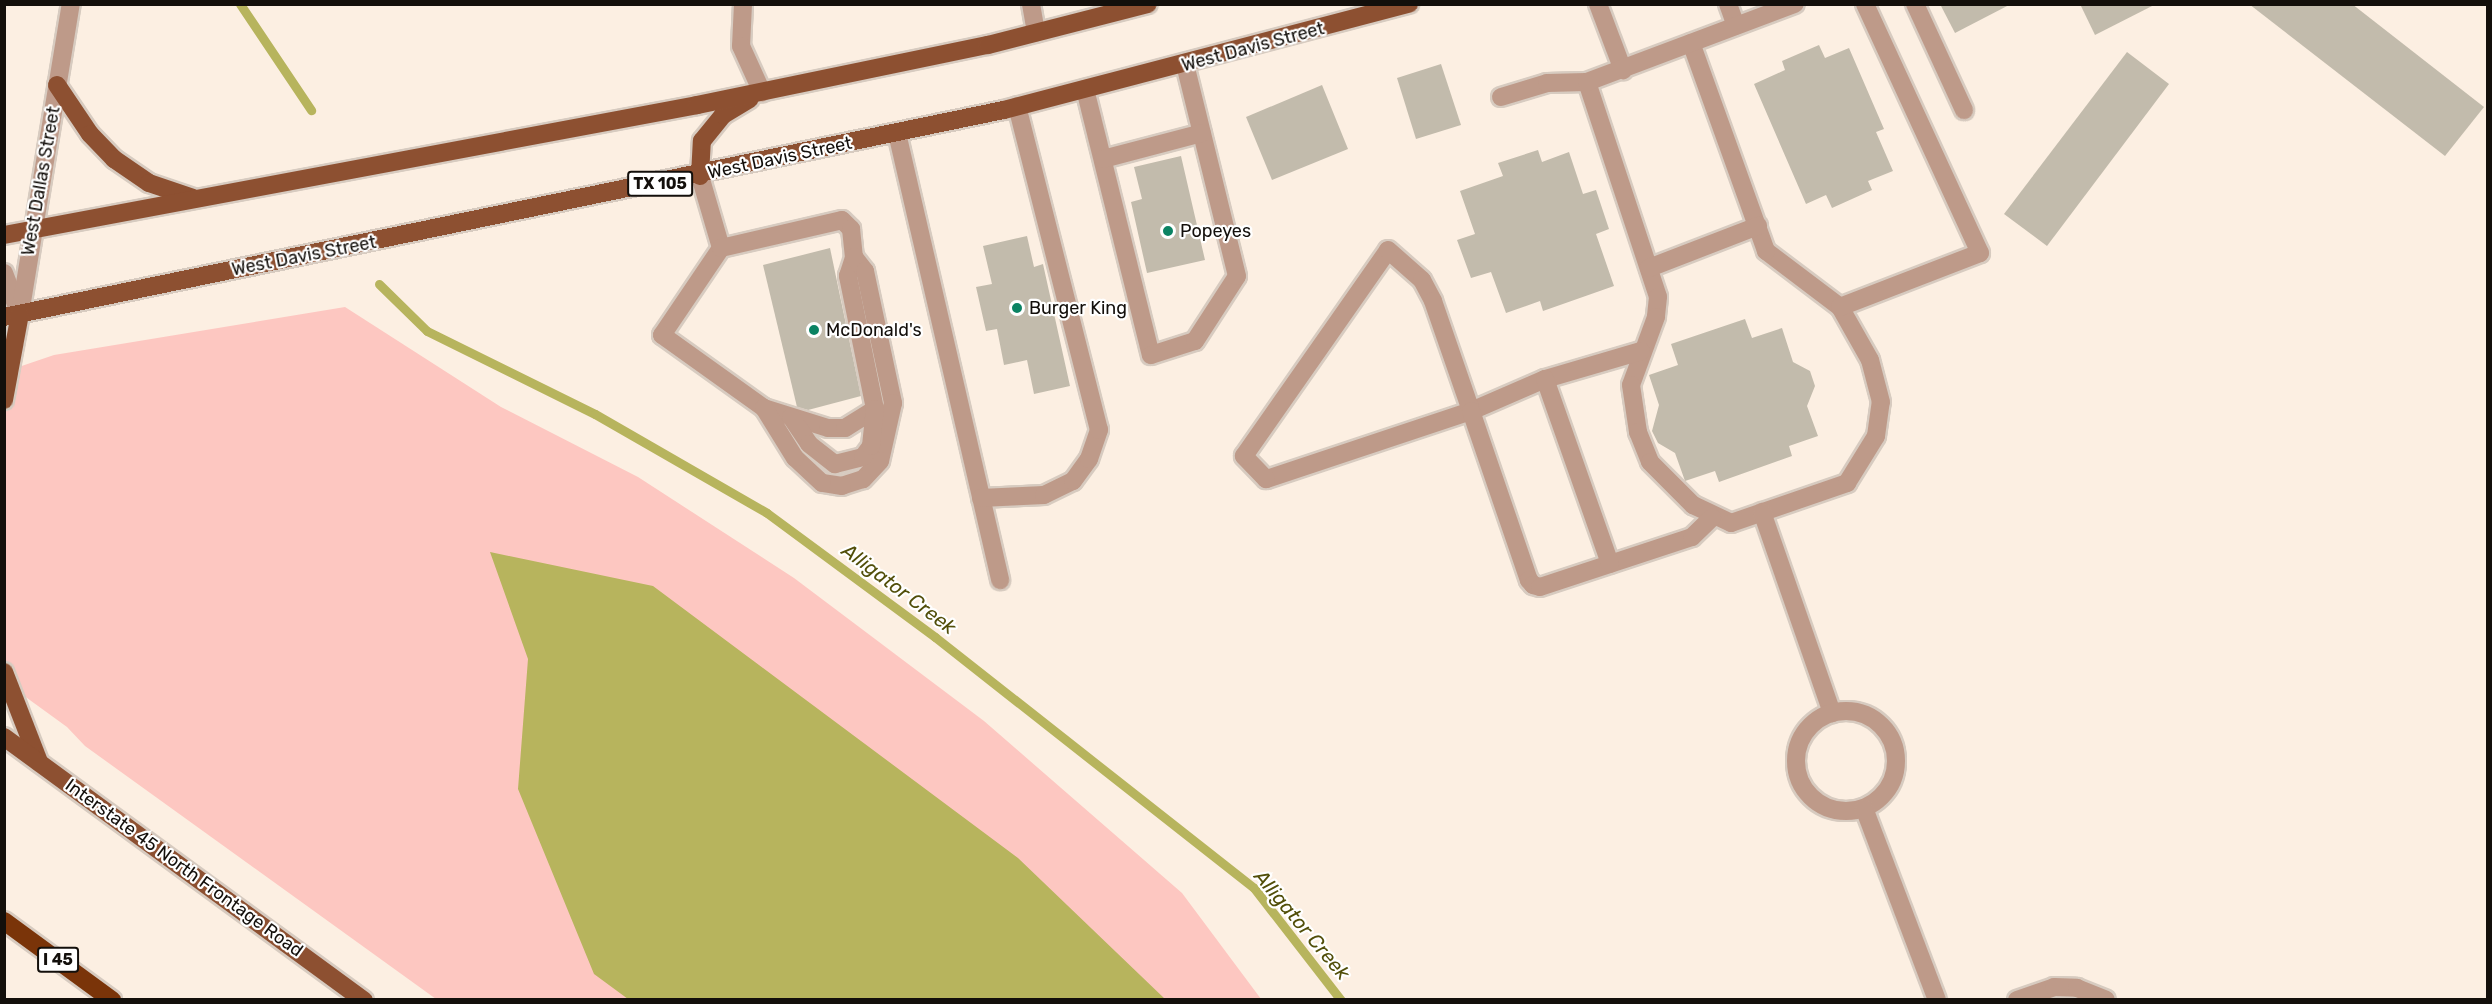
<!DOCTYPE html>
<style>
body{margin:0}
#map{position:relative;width:2492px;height:1004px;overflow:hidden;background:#fcefe2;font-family:Rubik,sans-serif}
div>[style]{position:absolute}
.green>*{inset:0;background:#fdc7c1}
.water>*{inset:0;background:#b7b45d}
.stream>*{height:9px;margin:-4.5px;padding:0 4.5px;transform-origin:4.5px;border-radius:4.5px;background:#b7b45d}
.building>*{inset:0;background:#c2bbac}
.roads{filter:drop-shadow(2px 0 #d7cbc0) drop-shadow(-2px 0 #d7cbc0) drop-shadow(0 2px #d7cbc0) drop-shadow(0 -2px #d7cbc0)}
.minor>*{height:18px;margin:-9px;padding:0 9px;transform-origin:9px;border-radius:9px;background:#be9a89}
.minor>.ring{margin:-9px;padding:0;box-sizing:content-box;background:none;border:18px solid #be9a89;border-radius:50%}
.major>*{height:18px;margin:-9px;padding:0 9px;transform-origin:9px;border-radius:9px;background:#8d5031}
.highway>*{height:18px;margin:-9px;padding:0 9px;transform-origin:9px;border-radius:9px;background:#7a3409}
.dots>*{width:16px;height:16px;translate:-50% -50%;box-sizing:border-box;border:3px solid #fff;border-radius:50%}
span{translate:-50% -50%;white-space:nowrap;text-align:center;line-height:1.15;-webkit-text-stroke:4.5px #fff;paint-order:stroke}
.shield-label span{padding:2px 4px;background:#fff;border:2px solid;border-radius:4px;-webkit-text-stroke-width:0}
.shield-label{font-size:16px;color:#130f0b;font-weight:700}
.street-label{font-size:18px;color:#130f0b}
.poi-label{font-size:18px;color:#130f0b}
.left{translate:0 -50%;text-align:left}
.water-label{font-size:20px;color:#514e09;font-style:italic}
.frame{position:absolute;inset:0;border:6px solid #130f0b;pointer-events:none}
</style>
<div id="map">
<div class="green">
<i style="clip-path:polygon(345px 307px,501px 407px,638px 477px,794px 578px,984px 721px,1182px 893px,1261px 999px,436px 999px,85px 746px,67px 727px,5px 682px,4px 372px,54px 355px)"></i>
</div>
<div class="water">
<i style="clip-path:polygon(490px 552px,653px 586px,1018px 858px,1165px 999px,628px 999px,594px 974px,518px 789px,528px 659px)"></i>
</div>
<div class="stream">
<i style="left:240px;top:4px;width:128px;rotate:56.2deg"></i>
<i style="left:379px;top:284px;width:67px;rotate:44.4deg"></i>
<i style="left:427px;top:331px;width:187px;rotate:26.3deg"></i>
<i style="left:595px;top:414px;width:198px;rotate:29.9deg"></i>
<i style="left:767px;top:513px;width:209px;rotate:36.4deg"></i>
<i style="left:935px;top:637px;width:406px;rotate:38.2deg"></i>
<i style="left:1254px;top:888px;width:142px;rotate:52.2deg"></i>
</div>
<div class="building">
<i style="clip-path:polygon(1940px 4px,2011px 4px,1955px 33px)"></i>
<i style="clip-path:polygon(2080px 4px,2156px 4px,2095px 35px)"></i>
<i style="clip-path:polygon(2249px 4px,2352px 4px,2484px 107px,2445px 156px)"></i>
<i style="clip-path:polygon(1819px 45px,1825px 58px,1849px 48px,1884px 129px,1876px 132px,1893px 171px,1868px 181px,1872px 190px,1832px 208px,1826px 195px,1806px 204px,1754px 84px,1785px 70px,1782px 61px)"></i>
<i style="clip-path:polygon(2127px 52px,2169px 84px,2047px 246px,2004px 214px)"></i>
<i style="clip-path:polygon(1441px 64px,1461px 125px,1416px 139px,1397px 78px)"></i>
<i style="clip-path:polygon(1322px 85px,1348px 149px,1272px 180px,1246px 117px)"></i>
<i style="clip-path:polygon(1538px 150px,1542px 162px,1569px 152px,1583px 194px,1596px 190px,1609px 229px,1596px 234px,1614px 286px,1543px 311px,1540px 301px,1506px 313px,1491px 272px,1471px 278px,1457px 240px,1475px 234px,1460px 191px,1503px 176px,1498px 163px)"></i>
<i style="clip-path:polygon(1181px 156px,1205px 260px,1147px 273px,1131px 202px,1142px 199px,1134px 167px)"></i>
<i style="clip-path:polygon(1027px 236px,1034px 267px,1043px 264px,1070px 386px,1034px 394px,1027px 360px,1004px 365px,997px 329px,986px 331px,976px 287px,992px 284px,983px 246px)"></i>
<i style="clip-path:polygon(830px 248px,861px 396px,808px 410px,797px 407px,763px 265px)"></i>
<i style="clip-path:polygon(1745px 319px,1752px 338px,1782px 328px,1793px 362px,1810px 371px,1815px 386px,1807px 406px,1818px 436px,1789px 446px,1792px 456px,1719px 482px,1715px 471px,1685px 481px,1675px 453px,1658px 443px,1652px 431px,1659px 405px,1649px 375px,1678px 365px,1671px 344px)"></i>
</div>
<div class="roads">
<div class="minor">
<i style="left:743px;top:4px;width:42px;rotate:92.7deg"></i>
<i style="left:741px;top:46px;width:51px;rotate:65.5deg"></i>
<i style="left:1031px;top:4px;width:29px;rotate:80deg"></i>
<i style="left:1598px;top:4px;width:71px;rotate:69.3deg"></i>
<i style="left:1728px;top:4px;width:23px;rotate:70deg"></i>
<i style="left:1915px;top:4px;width:117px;rotate:65.2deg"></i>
<i style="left:1587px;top:82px;width:226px;rotate:71.7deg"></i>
<i style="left:1658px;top:297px;width:20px;rotate:96deg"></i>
<i style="left:1656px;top:317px;width:72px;rotate:110.2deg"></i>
<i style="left:1631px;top:385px;width:48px;rotate:81.5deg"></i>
<i style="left:1638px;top:432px;width:32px;rotate:68deg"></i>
<i style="left:1650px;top:462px;width:61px;rotate:45deg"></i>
<i style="left:1693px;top:505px;width:42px;rotate:25.3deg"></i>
<i style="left:1731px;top:523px;width:123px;rotate:-19deg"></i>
<i style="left:1847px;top:483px;width:55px;rotate:-58.3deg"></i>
<i style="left:1876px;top:436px;width:34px;rotate:-82deg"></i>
<i style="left:1881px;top:402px;width:43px;rotate:-104.7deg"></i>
<i style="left:1870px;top:360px;width:61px;rotate:-119.5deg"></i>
<i style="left:1840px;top:307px;width:93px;rotate:-142.9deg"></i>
<i style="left:1766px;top:251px;width:221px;rotate:-109.8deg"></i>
<i style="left:1085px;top:89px;width:274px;rotate:76.1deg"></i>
<i style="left:1151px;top:355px;width:46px;rotate:-17.7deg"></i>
<i style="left:1195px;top:341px;width:77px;rotate:-57.1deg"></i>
<i style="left:1237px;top:276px;width:217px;rotate:-103.8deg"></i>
<i style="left:1501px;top:97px;width:48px;rotate:-16.9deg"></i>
<i style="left:1547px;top:83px;width:40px;rotate:-1.4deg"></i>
<i style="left:1587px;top:82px;width:222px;rotate:-20.6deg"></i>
<i style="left:897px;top:133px;width:459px;rotate:77deg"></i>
<i style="left:1103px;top:159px;width:102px;rotate:-14.7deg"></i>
<i style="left:700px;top:176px;width:75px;rotate:73.7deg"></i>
<i style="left:721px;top:248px;width:105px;rotate:124.1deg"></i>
<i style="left:662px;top:335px;width:125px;rotate:35.6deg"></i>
<i style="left:764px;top:408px;width:67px;rotate:17.4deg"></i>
<i style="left:828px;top:428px;width:17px"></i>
<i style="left:845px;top:428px;width:36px;rotate:-32deg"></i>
<i style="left:875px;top:409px;width:136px;rotate:-101.5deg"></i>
<i style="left:848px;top:276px;width:20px;rotate:-72deg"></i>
<i style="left:721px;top:248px;width:124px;rotate:-13deg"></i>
<i style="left:842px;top:220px;width:13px;rotate:45deg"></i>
<i style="left:851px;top:229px;width:28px;rotate:84deg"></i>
<i style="left:854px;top:257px;width:18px;rotate:52deg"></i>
<i style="left:865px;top:271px;width:135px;rotate:78deg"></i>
<i style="left:893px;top:403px;width:59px;rotate:102.6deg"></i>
<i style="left:880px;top:461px;width:25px;rotate:133deg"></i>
<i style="left:863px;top:479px;width:22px;rotate:162deg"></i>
<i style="left:842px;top:486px;width:20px;rotate:-171deg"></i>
<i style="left:822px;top:483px;width:37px;rotate:-137deg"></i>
<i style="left:795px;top:458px;width:59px;rotate:-121.8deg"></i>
<i style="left:1649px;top:268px;width:117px;rotate:-21.1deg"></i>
<i style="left:4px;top:273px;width:40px;rotate:69deg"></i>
<i style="left:1840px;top:307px;width:150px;rotate:-21.1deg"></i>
<i style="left:1980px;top:253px;width:274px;rotate:-114.8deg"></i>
<i style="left:20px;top:314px;width:314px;rotate:-80.7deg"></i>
<i style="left:1641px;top:351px;width:100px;rotate:163.7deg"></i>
<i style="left:1545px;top:379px;width:81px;rotate:156.6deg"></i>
<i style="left:1471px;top:411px;width:216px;rotate:161.6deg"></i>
<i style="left:1266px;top:479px;width:32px;rotate:-134deg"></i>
<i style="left:1244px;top:456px;width:251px;rotate:-55deg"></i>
<i style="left:1388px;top:250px;width:45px;rotate:41.4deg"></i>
<i style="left:1422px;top:280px;width:24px;rotate:62deg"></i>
<i style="left:1433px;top:301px;width:116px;rotate:70.9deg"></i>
<i style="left:1471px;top:411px;width:179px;rotate:71.1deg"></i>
<i style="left:1529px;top:580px;width:6px;rotate:51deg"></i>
<i style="left:1533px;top:585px;width:7px;rotate:16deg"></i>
<i style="left:1540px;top:587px;width:160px;rotate:-18.2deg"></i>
<i style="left:1692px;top:537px;width:28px;rotate:-44deg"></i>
<i style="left:1545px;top:379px;width:196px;rotate:70.6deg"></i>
<i style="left:791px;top:417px;width:32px;rotate:56deg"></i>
<i style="left:809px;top:444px;width:33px;rotate:38deg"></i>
<i style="left:835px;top:464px;width:29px;rotate:-14deg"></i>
<i style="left:863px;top:457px;width:14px;rotate:-54deg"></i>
<i style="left:871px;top:446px;width:37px;rotate:-84deg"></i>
<i style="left:981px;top:498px;width:63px;rotate:-2.7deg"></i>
<i style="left:1044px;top:495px;width:32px;rotate:-26deg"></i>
<i style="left:1073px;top:481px;width:27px;rotate:-54deg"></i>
<i style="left:1089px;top:459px;width:31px;rotate:-71deg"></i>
<i style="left:1099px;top:430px;width:334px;rotate:-104.2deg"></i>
<i style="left:1762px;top:512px;width:213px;rotate:70.8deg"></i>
<i class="ring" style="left:1796px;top:711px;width:82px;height:82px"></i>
<i style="left:1864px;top:808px;width:205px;rotate:69.2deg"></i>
<i style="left:2017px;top:1000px;width:39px;rotate:-19deg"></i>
<i style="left:2054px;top:987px;width:23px;rotate:2deg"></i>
<i style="left:2077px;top:988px;width:31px;rotate:22deg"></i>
</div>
<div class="major">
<i style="left:57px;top:85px;width:59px;rotate:56deg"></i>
<i style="left:90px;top:134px;width:35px;rotate:46deg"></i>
<i style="left:114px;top:159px;width:42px;rotate:34.4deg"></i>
<i style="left:149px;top:183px;width:46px;rotate:18.8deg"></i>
<i style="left:700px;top:176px;width:35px;rotate:-87deg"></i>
<i style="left:702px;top:141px;width:33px;rotate:-51deg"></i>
<i style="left:723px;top:115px;width:31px;rotate:-31deg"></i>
<i style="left:4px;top:235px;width:705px;rotate:-10.62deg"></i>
<i style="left:697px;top:105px;width:297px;rotate:-11.7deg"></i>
<i style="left:988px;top:45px;width:165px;rotate:-14.4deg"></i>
<i style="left:4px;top:317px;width:1021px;rotate:-11.7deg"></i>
<i style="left:1004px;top:110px;width:419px;rotate:-14.7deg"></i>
<i style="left:4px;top:400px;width:87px;rotate:-79.5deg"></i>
<i style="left:4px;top:672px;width:97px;rotate:68.7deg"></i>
<i style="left:4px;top:737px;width:446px;rotate:36.2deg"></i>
</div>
<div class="highway">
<i style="left:4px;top:921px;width:134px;rotate:36.2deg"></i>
</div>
</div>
<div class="dots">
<i style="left:1168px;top:231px;background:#0b8363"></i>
<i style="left:1017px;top:308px;background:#0b8363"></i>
<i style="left:814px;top:330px;background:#0b8363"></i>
</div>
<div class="shield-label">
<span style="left:660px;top:184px">TX 105</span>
<span style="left:58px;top:960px">I 45</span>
</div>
<div class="street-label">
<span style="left:1253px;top:47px;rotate:-15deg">West Davis Street</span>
<span style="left:780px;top:158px;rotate:-12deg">West Davis Street</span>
<span style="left:41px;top:181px;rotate:-80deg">West Dallas Street</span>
<span style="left:304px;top:256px;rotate:-11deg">West Davis Street</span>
<span style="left:184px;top:868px;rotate:36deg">Interstate 45 North Frontage Road</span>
</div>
<div class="poi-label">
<span class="left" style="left:1180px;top:231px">Popeyes</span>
<span class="left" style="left:1029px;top:308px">Burger King</span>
<span class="left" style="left:826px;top:330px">McDonald's</span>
</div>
<div class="water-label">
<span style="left:899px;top:589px;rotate:37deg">Alligator Creek</span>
<span style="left:1302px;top:925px;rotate:50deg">Alligator Creek</span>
</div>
<div class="frame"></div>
</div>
